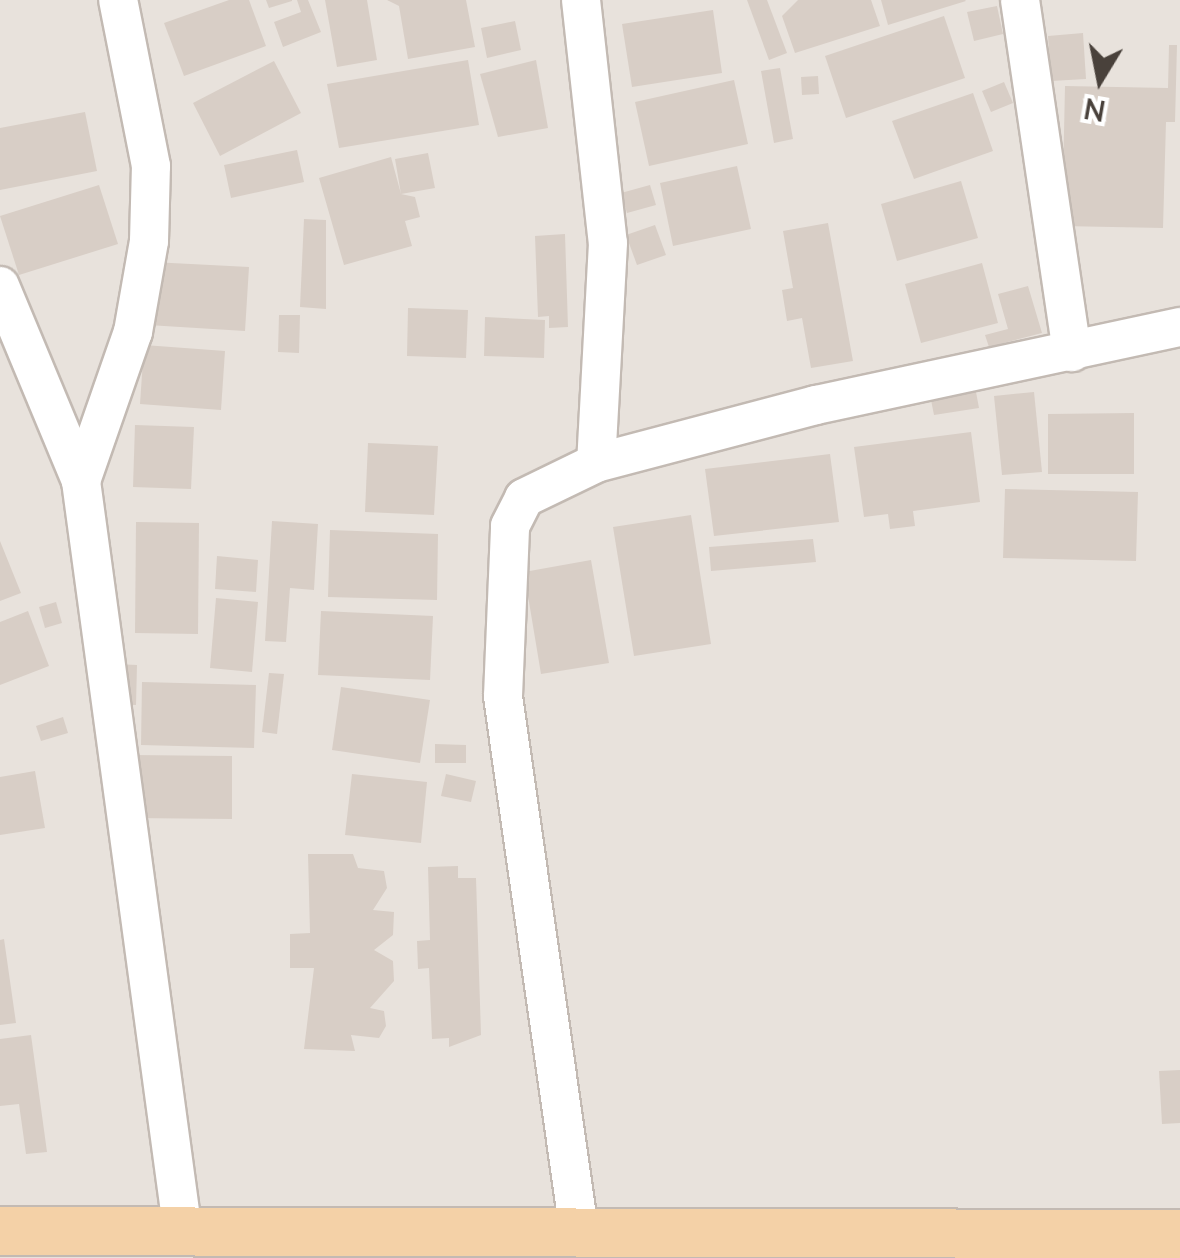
<!DOCTYPE html>
<style>
body{margin:0}
#map{position:relative;width:1180px;height:1258px;overflow:hidden;background:#f5f1ed;font-family:Mulish,sans-serif}
div>[style]{position:absolute}
.residential>*{inset:0;background:#e8e2dc}
.building>*{inset:0;background:#d8cec6}
.roads{filter:drop-shadow(2px 0 #c3bab3) drop-shadow(-2px 0 #c3bab3) drop-shadow(0 2px #c3bab3) drop-shadow(0 -2px #c3bab3)}
.minor>*{height:38px;margin:-19px;padding:0 19px;transform-origin:19px;border-radius:19px;background:#fff}
.major>*{height:48px;margin:-24px;padding:0 24px;transform-origin:24px;border-radius:24px;background:#f4d1a7}
span{translate:-50% -50%;white-space:nowrap;text-align:center;line-height:1.15;-webkit-text-stroke:9px #fff;paint-order:stroke}
.north{position:absolute;left:1050px;top:30px;width:100px;height:100px;-webkit-text-stroke:8px #fff;paint-order:stroke;rotate:190deg;font-size:28px;font-weight:700;line-height:40px;text-align:center;color:#49413b}
.north::after{content:'';display:block;margin:auto;width:35px;height:45px;background:#49413b;clip-path:polygon(50% 0,100% 100%,50% 72%,0 100%)}
</style>
<div id="map">
<div class="residential">
<i style="clip-path:polygon(0 0,1180px 0,1180px 1258px,0 1258px)"></i>
</div>
<div class="building">
<i style="clip-path:polygon(229px 0,249px 0,266px 46px,184px 76px,164px 23px)"></i>
<i style="clip-path:polygon(266px 0,292px 0,292px 1px,269px 8px)"></i>
<i style="clip-path:polygon(297px 0,308px 0,321px 32px,283px 47px,274px 22px,301px 12px)"></i>
<i style="clip-path:polygon(325px 0,367px 0,377px 60px,337px 67px)"></i>
<i style="clip-path:polygon(387px 0,466px 0,475px 47px,408px 59px,399px 6px)"></i>
<i style="clip-path:polygon(747px 0,767px 0,787px 53px,769px 60px)"></i>
<i style="clip-path:polygon(798px 0,871px 0,880px 26px,795px 53px,782px 16px)"></i>
<i style="clip-path:polygon(881px 0,965px 0,966px 1px,888px 25px)"></i>
<i style="clip-path:polygon(997px 6px,1003px 34px,974px 41px,967px 12px)"></i>
<i style="clip-path:polygon(713px 10px,722px 73px,632px 87px,622px 24px)"></i>
<i style="clip-path:polygon(944px 16px,965px 78px,846px 118px,825px 56px)"></i>
<i style="clip-path:polygon(515px 21px,521px 50px,487px 58px,481px 28px)"></i>
<i style="clip-path:polygon(1083px 33px,1086px 79px,1051px 81px,1048px 36px)"></i>
<i style="clip-path:polygon(1169px 45px,1177px 45px,1175px 122px,1166px 122px,1163px 228px,1062px 226px,1065px 86px,1168px 88px)"></i>
<i style="clip-path:polygon(468px 60px,479px 125px,339px 148px,327px 84px)"></i>
<i style="clip-path:polygon(536px 60px,548px 128px,498px 137px,480px 74px)"></i>
<i style="clip-path:polygon(274px 61px,301px 113px,220px 156px,193px 103px)"></i>
<i style="clip-path:polygon(780px 68px,793px 139px,774px 143px,761px 71px)"></i>
<i style="clip-path:polygon(818px 76px,819px 94px,802px 95px,801px 77px)"></i>
<i style="clip-path:polygon(734px 80px,748px 144px,649px 166px,635px 102px)"></i>
<i style="clip-path:polygon(1004px 82px,1013px 103px,991px 112px,982px 91px)"></i>
<i style="clip-path:polygon(973px 93px,993px 151px,914px 179px,892px 121px)"></i>
<i style="clip-path:polygon(85px 112px,97px 171px,0 190px,0 128px)"></i>
<i style="clip-path:polygon(297px 150px,304px 182px,231px 198px,224px 165px)"></i>
<i style="clip-path:polygon(428px 153px,435px 188px,401px 194px,415px 197px,420px 217px,405px 221px,412px 246px,344px 265px,319px 178px,391px 157px,401px 194px,395px 159px)"></i>
<i style="clip-path:polygon(737px 166px,751px 229px,673px 246px,660px 183px)"></i>
<i style="clip-path:polygon(961px 181px,978px 238px,897px 261px,881px 204px)"></i>
<i style="clip-path:polygon(99px 185px,118px 244px,19px 275px,0 216px)"></i>
<i style="clip-path:polygon(650px 185px,656px 205px,627px 213px,621px 193px)"></i>
<i style="clip-path:polygon(304px 219px,326px 220px,326px 309px,300px 307px)"></i>
<i style="clip-path:polygon(828px 223px,853px 361px,811px 368px,802px 318px,787px 321px,782px 290px,793px 288px,783px 231px)"></i>
<i style="clip-path:polygon(655px 225px,666px 255px,637px 265px,626px 235px)"></i>
<i style="clip-path:polygon(565px 234px,568px 327px,549px 328px,549px 316px,538px 317px,535px 236px)"></i>
<i style="clip-path:polygon(152px 262px,249px 267px,245px 331px,148px 325px)"></i>
<i style="clip-path:polygon(982px 263px,998px 323px,921px 343px,905px 284px)"></i>
<i style="clip-path:polygon(1028px 286px,1042px 333px,989px 347px,985px 335px,1008px 329px,998px 294px)"></i>
<i style="clip-path:polygon(408px 308px,468px 310px,466px 358px,407px 356px)"></i>
<i style="clip-path:polygon(279px 315px,300px 315px,299px 353px,278px 352px)"></i>
<i style="clip-path:polygon(485px 317px,545px 320px,544px 358px,484px 356px)"></i>
<i style="clip-path:polygon(144px 345px,225px 351px,221px 410px,140px 404px)"></i>
<i style="clip-path:polygon(976px 392px,979px 408px,934px 415px,931px 400px)"></i>
<i style="clip-path:polygon(1034px 392px,1042px 472px,1002px 475px,994px 396px)"></i>
<i style="clip-path:polygon(1134px 413px,1134px 474px,1048px 474px,1048px 414px)"></i>
<i style="clip-path:polygon(135px 425px,194px 427px,191px 489px,133px 487px)"></i>
<i style="clip-path:polygon(971px 432px,980px 502px,913px 511px,915px 526px,890px 529px,888px 514px,864px 517px,854px 447px)"></i>
<i style="clip-path:polygon(368px 443px,438px 446px,434px 515px,365px 512px)"></i>
<i style="clip-path:polygon(830px 454px,839px 522px,714px 536px,705px 469px)"></i>
<i style="clip-path:polygon(1005px 489px,1138px 492px,1136px 561px,1003px 558px)"></i>
<i style="clip-path:polygon(691px 515px,711px 644px,634px 656px,613px 527px)"></i>
<i style="clip-path:polygon(272px 521px,318px 524px,314px 590px,290px 588px,286px 642px,265px 641px)"></i>
<i style="clip-path:polygon(136px 522px,199px 523px,198px 634px,135px 633px)"></i>
<i style="clip-path:polygon(330px 530px,438px 534px,437px 600px,328px 597px)"></i>
<i style="clip-path:polygon(813px 539px,816px 562px,711px 571px,709px 547px)"></i>
<i style="clip-path:polygon(0 541px,21px 593px,0 601px)"></i>
<i style="clip-path:polygon(217px 556px,258px 560px,256px 592px,215px 589px)"></i>
<i style="clip-path:polygon(591px 560px,609px 663px,541px 674px,524px 572px)"></i>
<i style="clip-path:polygon(216px 598px,258px 602px,252px 672px,210px 668px)"></i>
<i style="clip-path:polygon(56px 602px,62px 623px,45px 628px,39px 607px)"></i>
<i style="clip-path:polygon(28px 611px,49px 666px,0 685px,0 622px)"></i>
<i style="clip-path:polygon(321px 611px,433px 616px,430px 680px,318px 675px)"></i>
<i style="clip-path:polygon(116px 664px,137px 665px,136px 705px,115px 704px)"></i>
<i style="clip-path:polygon(269px 673px,284px 674px,277px 734px,262px 732px)"></i>
<i style="clip-path:polygon(142px 682px,256px 685px,254px 748px,141px 745px)"></i>
<i style="clip-path:polygon(341px 687px,430px 700px,420px 763px,332px 750px)"></i>
<i style="clip-path:polygon(63px 717px,68px 733px,41px 741px,36px 726px)"></i>
<i style="clip-path:polygon(435px 744px,466px 745px,466px 763px,435px 763px)"></i>
<i style="clip-path:polygon(132px 755px,232px 756px,232px 819px,131px 818px)"></i>
<i style="clip-path:polygon(35px 771px,45px 828px,0 835px,0 777px)"></i>
<i style="clip-path:polygon(352px 774px,427px 782px,421px 843px,345px 835px)"></i>
<i style="clip-path:polygon(446px 774px,476px 781px,471px 802px,441px 796px)"></i>
<i style="clip-path:polygon(308px 854px,353px 854px,358px 868px,384px 871px,387px 888px,373px 910px,394px 912px,393px 935px,374px 950px,393px 961px,394px 981px,370px 1008px,384px 1011px,386px 1026px,379px 1038px,351px 1035px,355px 1051px,304px 1049px,314px 968px,290px 968px,290px 934px,310px 933px)"></i>
<i style="clip-path:polygon(458px 866px,458px 878px,476px 878px,481px 1035px,449px 1047px,449px 1038px,432px 1039px,429px 968px,418px 969px,417px 941px,430px 940px,428px 867px)"></i>
<i style="clip-path:polygon(4px 939px,16px 1023px,0 1025px,0 940px)"></i>
<i style="clip-path:polygon(31px 1035px,47px 1152px,26px 1154px,19px 1104px,0 1106px,0 1039px)"></i>
<i style="clip-path:polygon(1180px 1070px,1180px 1123px,1162px 1124px,1159px 1071px)"></i>
</div>
<div class="roads">
<div class="minor">
<i style="left:581px;top:0;width:244px;rotate:83.7deg"></i>
<i style="left:608px;top:243px;width:220px;rotate:93.1deg"></i>
<i style="left:1020px;top:0;width:356px;rotate:81.6deg"></i>
<i style="left:0;top:286px;width:211px;rotate:67.4deg"></i>
<i style="left:81px;top:481px;width:759px;rotate:82.28deg"></i>
<i style="left:81px;top:481px;width:158px;rotate:-70.8deg"></i>
<i style="left:133px;top:332px;width:92px;rotate:-80deg"></i>
<i style="left:149px;top:241px;width:75px;rotate:-88.5deg"></i>
<i style="left:151px;top:166px;width:169px;rotate:-101.2deg"></i>
<i style="left:579px;top:1231px;width:540px;rotate:-98.09deg"></i>
<i style="left:503px;top:696px;width:170px;rotate:-87.6deg"></i>
<i style="left:510px;top:526px;width:31px;rotate:-63deg"></i>
<i style="left:524px;top:498px;width:80px;rotate:-25.9deg"></i>
<i style="left:596px;top:463px;width:228px;rotate:-14.8deg"></i>
<i style="left:816px;top:405px;width:372px;rotate:-12.1deg"></i>
</div>
<div class="major">
<i style="left:0;top:1231px;width:1180px;rotate:0.15deg"></i>
</div>
</div>
<div class="north">N</div>
</div>
